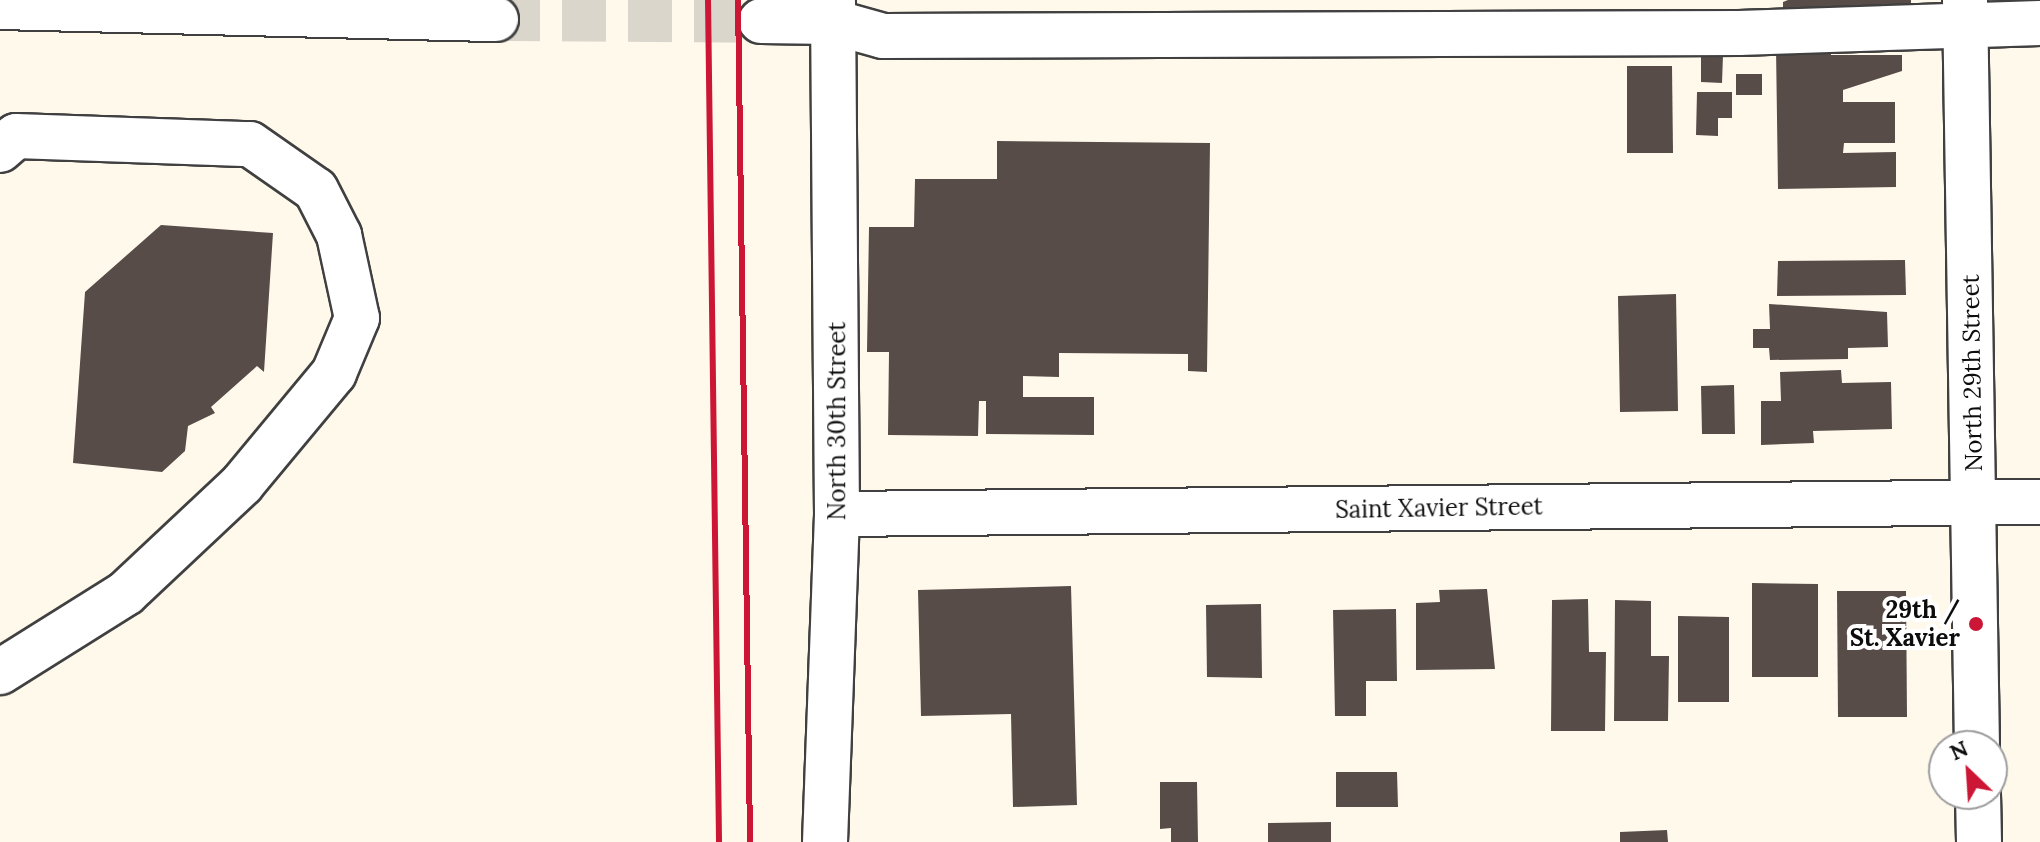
<!DOCTYPE html>
<style>
body{margin:0}
#map{position:relative;width:2040px;height:842px;overflow:hidden;background:#fff9ec;font-family:Lora,serif}
div>[style]{position:absolute}
.building>*{inset:0;background:#574c48}
.minor-tunnel>*{height:44px;margin-top:-22px;transform-origin:0;background:repeating-linear-gradient(90deg,#dbd6cb 0 44px,transparent 0 66px)}
.roads{filter:drop-shadow(2px 0 #404040) drop-shadow(-2px 0 #404040) drop-shadow(0 2px #404040) drop-shadow(0 -2px #404040)}
.minor>*{height:44px;margin:-22px;padding:0 22px;transform-origin:22px;border-radius:22px;background:#fff}
.rail>*{height:6px;margin:-3px;padding:0 3px;transform-origin:3px;border-radius:3px;background:#cb1635}
.dots>*{width:22px;height:22px;translate:-50% -50%;box-sizing:border-box;border:4px solid #fff;border-radius:50%}
span{translate:-50% -50%;white-space:nowrap;text-align:center;line-height:1.15;-webkit-text-stroke:8px #fff;paint-order:stroke}
.street-label{font-size:24px;color:#0d0d0d}
.poi-label{font-size:24px;color:#0d0d0d;font-weight:700}
.right{translate:-100% -50%;text-align:right}
.north{position:absolute;left:1928px;top:730px;width:80px;height:80px;box-sizing:border-box;background:#fff;border:2px solid #9e9e9e;border-radius:50%;rotate:335deg;font-size:22px;font-weight:700;line-height:32px;text-align:center;color:#0d0d0d}
.north::after{content:'';display:block;margin:auto;width:28px;height:36px;background:#cb1635;clip-path:polygon(50% 0,100% 100%,50% 72%,0 100%)}
</style>
<div id="map">
<div class="building">
<i style="clip-path:polygon(1788px 0,1911px 0,1911px 21px,1783px 23px,1783px 2px)"></i>
<i style="clip-path:polygon(1831px 47px,1831px 55px,1902px 55px,1902px 71px,1843px 90px,1843px 102px,1895px 102px,1895px 143px,1844px 143px,1843px 153px,1896px 152px,1896px 187px,1778px 189px,1776px 48px)"></i>
<i style="clip-path:polygon(1701px 55px,1723px 55px,1722px 83px,1701px 82px)"></i>
<i style="clip-path:polygon(1627px 66px,1672px 66px,1673px 153px,1627px 153px)"></i>
<i style="clip-path:polygon(1736px 74px,1762px 74px,1762px 95px,1736px 95px)"></i>
<i style="clip-path:polygon(1697px 92px,1732px 92px,1732px 118px,1718px 118px,1718px 136px,1696px 135px)"></i>
<i style="clip-path:polygon(997px 141px,1210px 143px,1207px 372px,1188px 371px,1188px 354px,1059px 353px,1059px 377px,1023px 376px,1023px 397px,1094px 397px,1094px 435px,986px 434px,986px 401px,979px 401px,978px 436px,888px 435px,889px 352px,867px 352px,869px 227px,914px 227px,915px 179px,997px 179px)"></i>
<i style="clip-path:polygon(161px 225px,273px 233px,264px 372px,257px 366px,211px 407px,215px 413px,188px 426px,185px 451px,162px 472px,73px 463px,85px 292px)"></i>
<i style="clip-path:polygon(1905px 260px,1906px 295px,1777px 296px,1778px 261px)"></i>
<i style="clip-path:polygon(1676px 294px,1678px 411px,1620px 412px,1618px 296px)"></i>
<i style="clip-path:polygon(1769px 304px,1887px 312px,1888px 347px,1848px 348px,1848px 359px,1770px 360px,1769px 348px,1753px 348px,1753px 329px,1770px 329px)"></i>
<i style="clip-path:polygon(1841px 370px,1842px 383px,1891px 382px,1892px 429px,1813px 431px,1814px 443px,1761px 445px,1761px 401px,1781px 401px,1780px 372px)"></i>
<i style="clip-path:polygon(1734px 385px,1735px 434px,1702px 434px,1701px 386px)"></i>
<i style="clip-path:polygon(1752px 583px,1818px 584px,1818px 677px,1752px 677px)"></i>
<i style="clip-path:polygon(1071px 586px,1077px 805px,1013px 807px,1011px 714px,921px 716px,918px 590px)"></i>
<i style="clip-path:polygon(1487px 589px,1495px 669px,1416px 670px,1416px 603px,1440px 602px,1439px 590px)"></i>
<i style="clip-path:polygon(1837px 591px,1906px 591px,1907px 717px,1838px 717px)"></i>
<i style="clip-path:polygon(1588px 599px,1589px 652px,1606px 652px,1605px 731px,1551px 731px,1552px 600px)"></i>
<i style="clip-path:polygon(1615px 600px,1651px 601px,1651px 656px,1669px 656px,1668px 721px,1614px 721px)"></i>
<i style="clip-path:polygon(1261px 604px,1262px 678px,1207px 677px,1206px 605px)"></i>
<i style="clip-path:polygon(1396px 609px,1397px 681px,1366px 681px,1366px 716px,1335px 716px,1333px 610px)"></i>
<i style="clip-path:polygon(1678px 616px,1729px 617px,1729px 702px,1678px 702px)"></i>
<i style="clip-path:polygon(1336px 772px,1397px 772px,1398px 807px,1336px 807px)"></i>
<i style="clip-path:polygon(1160px 782px,1197px 782px,1198px 842px,1171px 842px,1171px 828px,1160px 829px)"></i>
<i style="clip-path:polygon(1331px 822px,1331px 842px,1268px 842px,1268px 823px)"></i>
<i style="clip-path:polygon(1667px 830px,1668px 842px,1620px 842px,1620px 832px)"></i>
</div>
<div class="minor-tunnel">
<i style="left:496px;top:19px;width:265px;rotate:0.4deg"></i>
</div>
<div class="roads">
<div class="minor">
<i style="left:1965px;top:0;width:746px;rotate:89.08deg"></i>
<i style="left:0;top:7px;width:496px;rotate:1.4deg"></i>
<i style="left:761px;top:21px;width:72px;rotate:0.8deg"></i>
<i style="left:833px;top:22px;width:52px;rotate:15.6deg"></i>
<i style="left:883px;top:36px;width:856px;rotate:-0.2deg"></i>
<i style="left:1739px;top:33px;width:301px;rotate:-1.9deg"></i>
<i style="left:0;top:150px;width:21px;rotate:-41deg"></i>
<i style="left:16px;top:136px;width:234px;rotate:2deg"></i>
<i style="left:250px;top:144px;width:80px;rotate:34.9deg"></i>
<i style="left:316px;top:190px;width:51px;rotate:62.9deg"></i>
<i style="left:339px;top:235px;width:85px;rotate:77.8deg"></i>
<i style="left:357px;top:318px;width:60px;rotate:112.7deg"></i>
<i style="left:334px;top:373px;width:144px;rotate:129.7deg"></i>
<i style="left:242px;top:484px;width:159px;rotate:136.8deg"></i>
<i style="left:126px;top:593px;width:149px;rotate:147.9deg"></i>
<i style="left:837px;top:514px;width:1203px;rotate:-0.57deg"></i>
<i style="left:1978px;top:794px;width:48px;rotate:88.8deg"></i>
<i style="left:825px;top:842px;width:328px;rotate:-87.9deg"></i>
<i style="left:837px;top:514px;width:514px;rotate:-90.45deg"></i>
</div>
</div>
<div class="rail">
<i style="left:708px;top:0;width:842px;rotate:89.25deg"></i>
<i style="left:738px;top:0;width:842px;rotate:89.18deg"></i>
</div>
<div class="dots">
<i style="left:1976px;top:624px;background:#cb1635"></i>
</div>
<div class="street-label">
<span style="left:1972px;top:373px;rotate:-91deg">North 29th Street</span>
<span style="left:837px;top:421px;rotate:-90deg">North 30th Street</span>
<span style="left:1439px;top:508px;rotate:-1deg">Saint Xavier Street</span>
</div>
<div class="poi-label">
<span class="right" style="left:1960px;top:624px">29th /<br>St. Xavier</span>
</div>
<div class="north">N</div>
</div>
